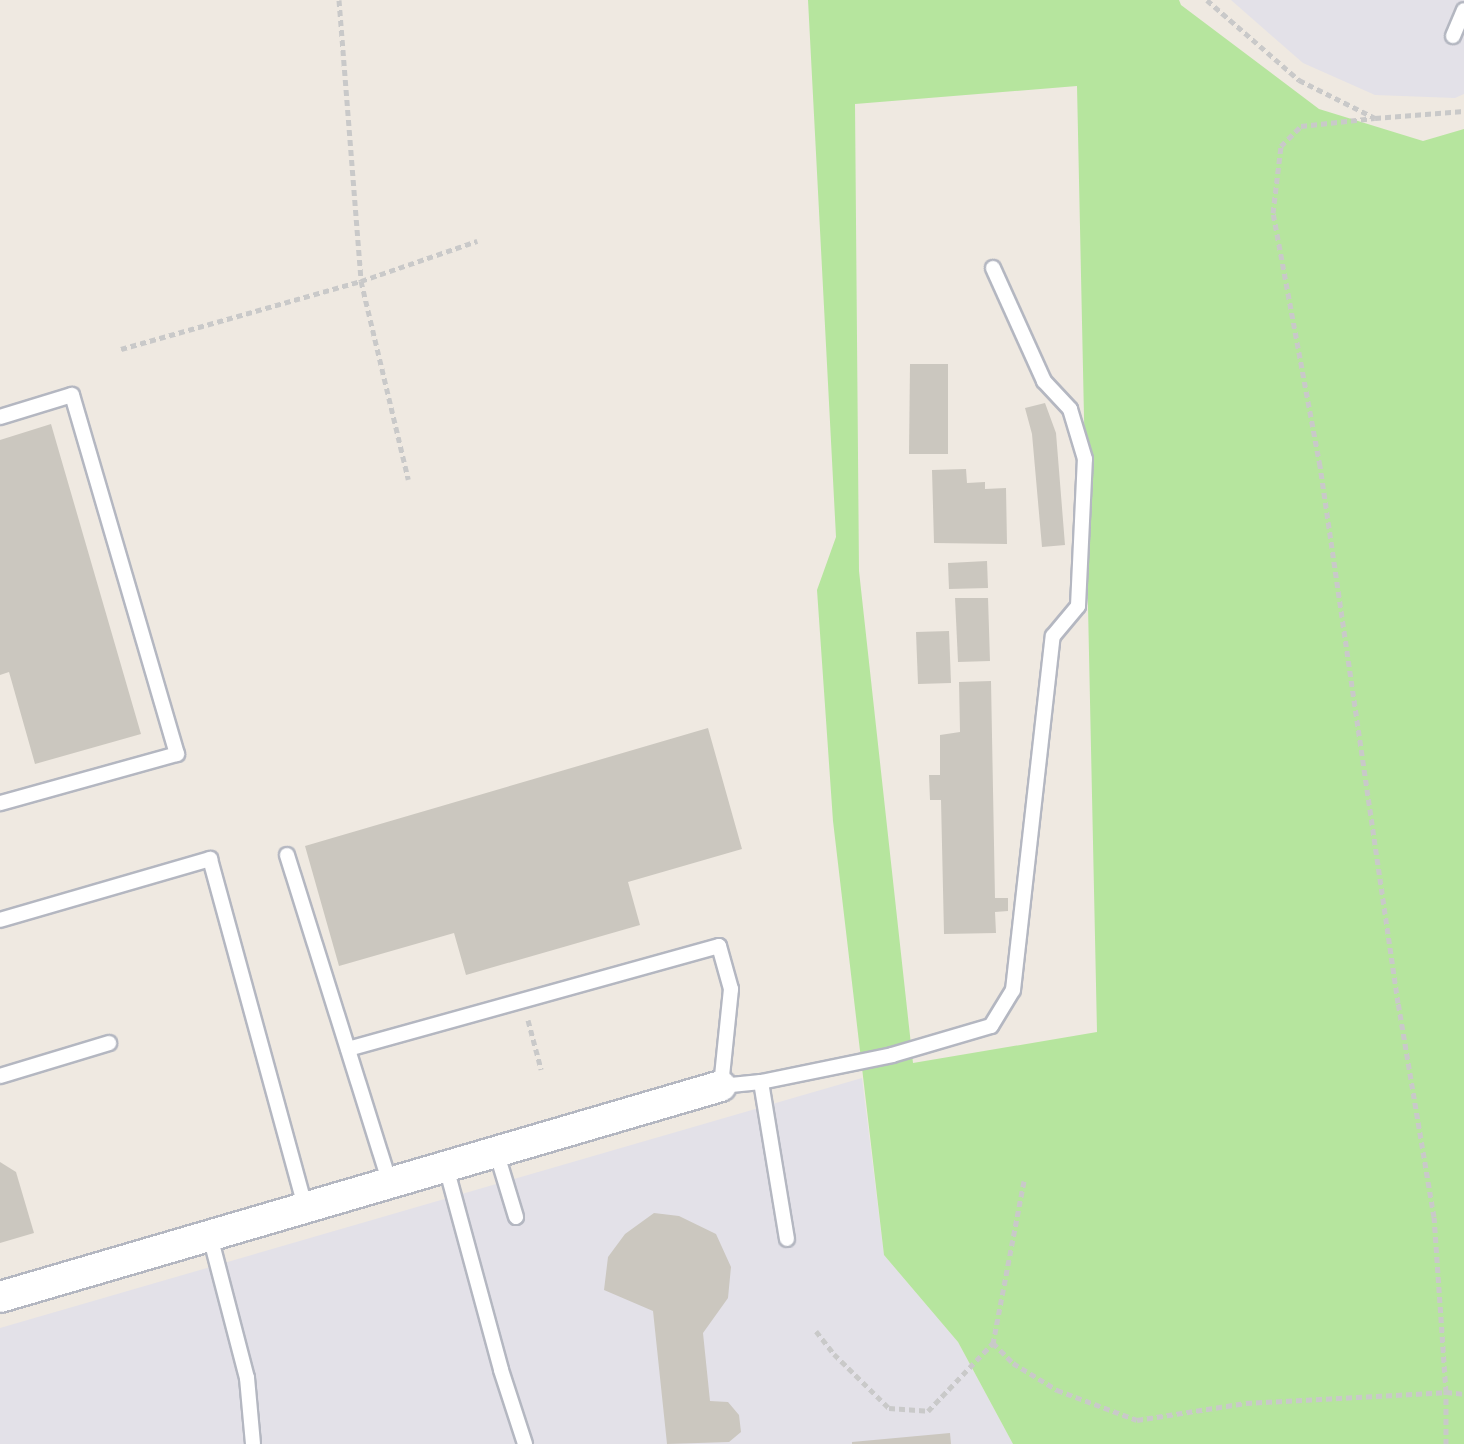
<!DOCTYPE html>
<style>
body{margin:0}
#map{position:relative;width:1464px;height:1444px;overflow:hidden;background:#efe9e1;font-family:"Golos Text",sans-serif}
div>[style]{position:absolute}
.industrial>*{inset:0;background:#e3e1e8}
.green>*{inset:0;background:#b6e59e}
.building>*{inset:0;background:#cbc7bf}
.path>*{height:5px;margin-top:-2.5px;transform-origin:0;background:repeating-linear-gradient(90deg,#c9c9c9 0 6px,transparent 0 10px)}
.roads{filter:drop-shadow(2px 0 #b4b7c1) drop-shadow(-2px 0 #b4b7c1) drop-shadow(0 2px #b4b7c1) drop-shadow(0 -2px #b4b7c1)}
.service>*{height:14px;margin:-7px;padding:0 7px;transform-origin:7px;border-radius:7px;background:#fff}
.minor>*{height:30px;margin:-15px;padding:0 15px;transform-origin:15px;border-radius:15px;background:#fff}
span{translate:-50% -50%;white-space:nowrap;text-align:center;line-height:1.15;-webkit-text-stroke:6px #fff;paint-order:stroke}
</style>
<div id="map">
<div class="industrial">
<i style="clip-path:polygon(1231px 0,1464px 0,1464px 94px,1455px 98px,1375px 95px,1303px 63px)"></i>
<i style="clip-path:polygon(862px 1078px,884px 1255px,958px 1342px,1013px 1444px,0 1444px,0 1328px)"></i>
</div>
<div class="green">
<i style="clip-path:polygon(evenodd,808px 0,1179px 0,1181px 5px,1319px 109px,1423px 141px,1464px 129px,1464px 1444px,1013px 1444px,958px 1342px,884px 1255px,833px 821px,817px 590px,836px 537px,808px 0,1077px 86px,1097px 1032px,913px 1063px,859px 571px,855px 104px,1077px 86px)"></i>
</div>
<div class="building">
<i style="clip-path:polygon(910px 364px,948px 364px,948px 454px,909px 454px)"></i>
<i style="clip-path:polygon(1045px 403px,1056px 433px,1065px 545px,1042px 547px,1032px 434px,1025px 408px)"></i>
<i style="clip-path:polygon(51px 424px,141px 734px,35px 764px,9px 672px,0 675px,0 440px)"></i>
<i style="clip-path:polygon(966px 469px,967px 483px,985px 482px,985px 489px,1006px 488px,1007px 544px,934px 543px,932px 470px)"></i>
<i style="clip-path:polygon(987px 561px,988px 588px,949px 589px,948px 563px)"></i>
<i style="clip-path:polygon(955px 598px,988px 598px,990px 661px,958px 662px)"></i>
<i style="clip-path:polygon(949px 631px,951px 683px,918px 684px,916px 632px)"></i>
<i style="clip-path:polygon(991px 681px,995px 898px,1008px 898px,1008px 911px,995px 912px,996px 933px,944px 934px,941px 800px,930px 800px,929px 775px,940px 775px,940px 735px,960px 732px,959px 682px)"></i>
<i style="clip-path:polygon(708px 728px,742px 849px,628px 882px,640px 925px,466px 975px,454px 933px,339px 966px,305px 846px)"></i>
<i style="clip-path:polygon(0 1162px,16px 1172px,34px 1233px,0 1243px)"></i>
<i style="clip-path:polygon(654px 1213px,679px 1216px,716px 1234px,731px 1267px,728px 1298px,703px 1333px,710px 1401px,728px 1402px,739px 1415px,741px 1432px,729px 1442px,667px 1444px,653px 1311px,604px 1290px,608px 1257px,625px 1234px)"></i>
<i style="clip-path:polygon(950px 1433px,951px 1444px,852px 1444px,852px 1442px)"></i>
</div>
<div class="path">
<i style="left:339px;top:0;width:282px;rotate:85.5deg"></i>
<i style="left:361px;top:281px;width:204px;rotate:76.6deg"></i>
<i style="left:1207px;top:0;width:122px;rotate:41deg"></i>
<i style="left:1299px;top:80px;width:85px;rotate:26.6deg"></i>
<i style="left:1375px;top:118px;width:89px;rotate:-4.5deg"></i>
<i style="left:121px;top:349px;width:249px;rotate:-15.8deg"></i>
<i style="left:361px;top:281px;width:123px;rotate:-19deg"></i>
<i style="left:528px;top:1020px;width:51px;rotate:75.1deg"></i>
<i style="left:1024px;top:1181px;width:165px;rotate:100.8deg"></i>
<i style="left:993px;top:1343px;width:28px;rotate:45deg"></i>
<i style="left:1013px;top:1363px;width:52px;rotate:31.5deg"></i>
<i style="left:1057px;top:1390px;width:85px;rotate:20.6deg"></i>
<i style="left:1137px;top:1420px;width:110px;rotate:-8.9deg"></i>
<i style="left:1246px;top:1403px;width:200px;rotate:-3.1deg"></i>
<i style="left:1446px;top:1392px;width:175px;rotate:-93.9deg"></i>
<i style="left:1434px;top:1217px;width:217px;rotate:-99.5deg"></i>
<i style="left:1398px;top:1003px;width:543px;rotate:-98.26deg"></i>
<i style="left:1320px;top:466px;width:257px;rotate:-100.5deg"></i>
<i style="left:1273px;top:213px;width:67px;rotate:-83.2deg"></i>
<i style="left:1281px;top:146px;width:28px;rotate:-45deg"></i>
<i style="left:1301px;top:126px;width:74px;rotate:-6.2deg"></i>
<i style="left:816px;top:1331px;width:29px;rotate:52deg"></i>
<i style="left:834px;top:1354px;width:77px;rotate:44.5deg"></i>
<i style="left:889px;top:1408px;width:39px;rotate:4deg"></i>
<i style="left:928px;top:1411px;width:94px;rotate:-46.3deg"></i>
<i style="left:1446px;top:1444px;width:52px;rotate:-90deg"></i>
<i style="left:1446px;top:1392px;width:18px;rotate:6deg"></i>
</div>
<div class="roads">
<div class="service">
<i style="left:1453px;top:36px;width:28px;rotate:-67deg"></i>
<i style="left:0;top:417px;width:75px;rotate:-17deg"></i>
<i style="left:72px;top:395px;width:374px;rotate:73.7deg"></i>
<i style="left:177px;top:754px;width:184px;rotate:164.5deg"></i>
<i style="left:287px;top:855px;width:345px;rotate:72.6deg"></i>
<i style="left:0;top:920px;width:219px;rotate:-16.2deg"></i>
<i style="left:210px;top:859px;width:363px;rotate:74.7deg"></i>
<i style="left:348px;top:1049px;width:385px;rotate:-15.5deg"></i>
<i style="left:719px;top:946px;width:45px;rotate:74.4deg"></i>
<i style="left:731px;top:989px;width:98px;rotate:95.9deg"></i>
<i style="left:721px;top:1086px;width:40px;rotate:-5.7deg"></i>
<i style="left:761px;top:1082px;width:134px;rotate:-11.6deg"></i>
<i style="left:892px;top:1055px;width:103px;rotate:-16.3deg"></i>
<i style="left:991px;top:1026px;width:42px;rotate:-58.6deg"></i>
<i style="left:1013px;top:990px;width:356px;rotate:-83.6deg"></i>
<i style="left:1053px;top:636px;width:39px;rotate:-50deg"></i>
<i style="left:1078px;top:606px;width:147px;rotate:-87.3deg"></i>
<i style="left:1085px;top:459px;width:52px;rotate:-106.7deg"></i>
<i style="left:1070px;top:409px;width:38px;rotate:-133deg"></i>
<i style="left:1044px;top:381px;width:124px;rotate:-114.3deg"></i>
<i style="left:0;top:1076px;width:114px;rotate:-16.8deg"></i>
<i style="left:761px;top:1082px;width:159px;rotate:80.6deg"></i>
<i style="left:496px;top:1151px;width:69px;rotate:73.1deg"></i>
<i style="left:446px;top:1167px;width:210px;rotate:74.8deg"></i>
<i style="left:501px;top:1370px;width:78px;rotate:72deg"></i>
<i style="left:210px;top:1236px;width:147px;rotate:75.4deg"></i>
<i style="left:247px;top:1378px;width:66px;rotate:84.8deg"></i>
</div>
<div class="minor">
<i style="left:0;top:1297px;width:751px;rotate:-16.31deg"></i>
</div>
</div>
</div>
